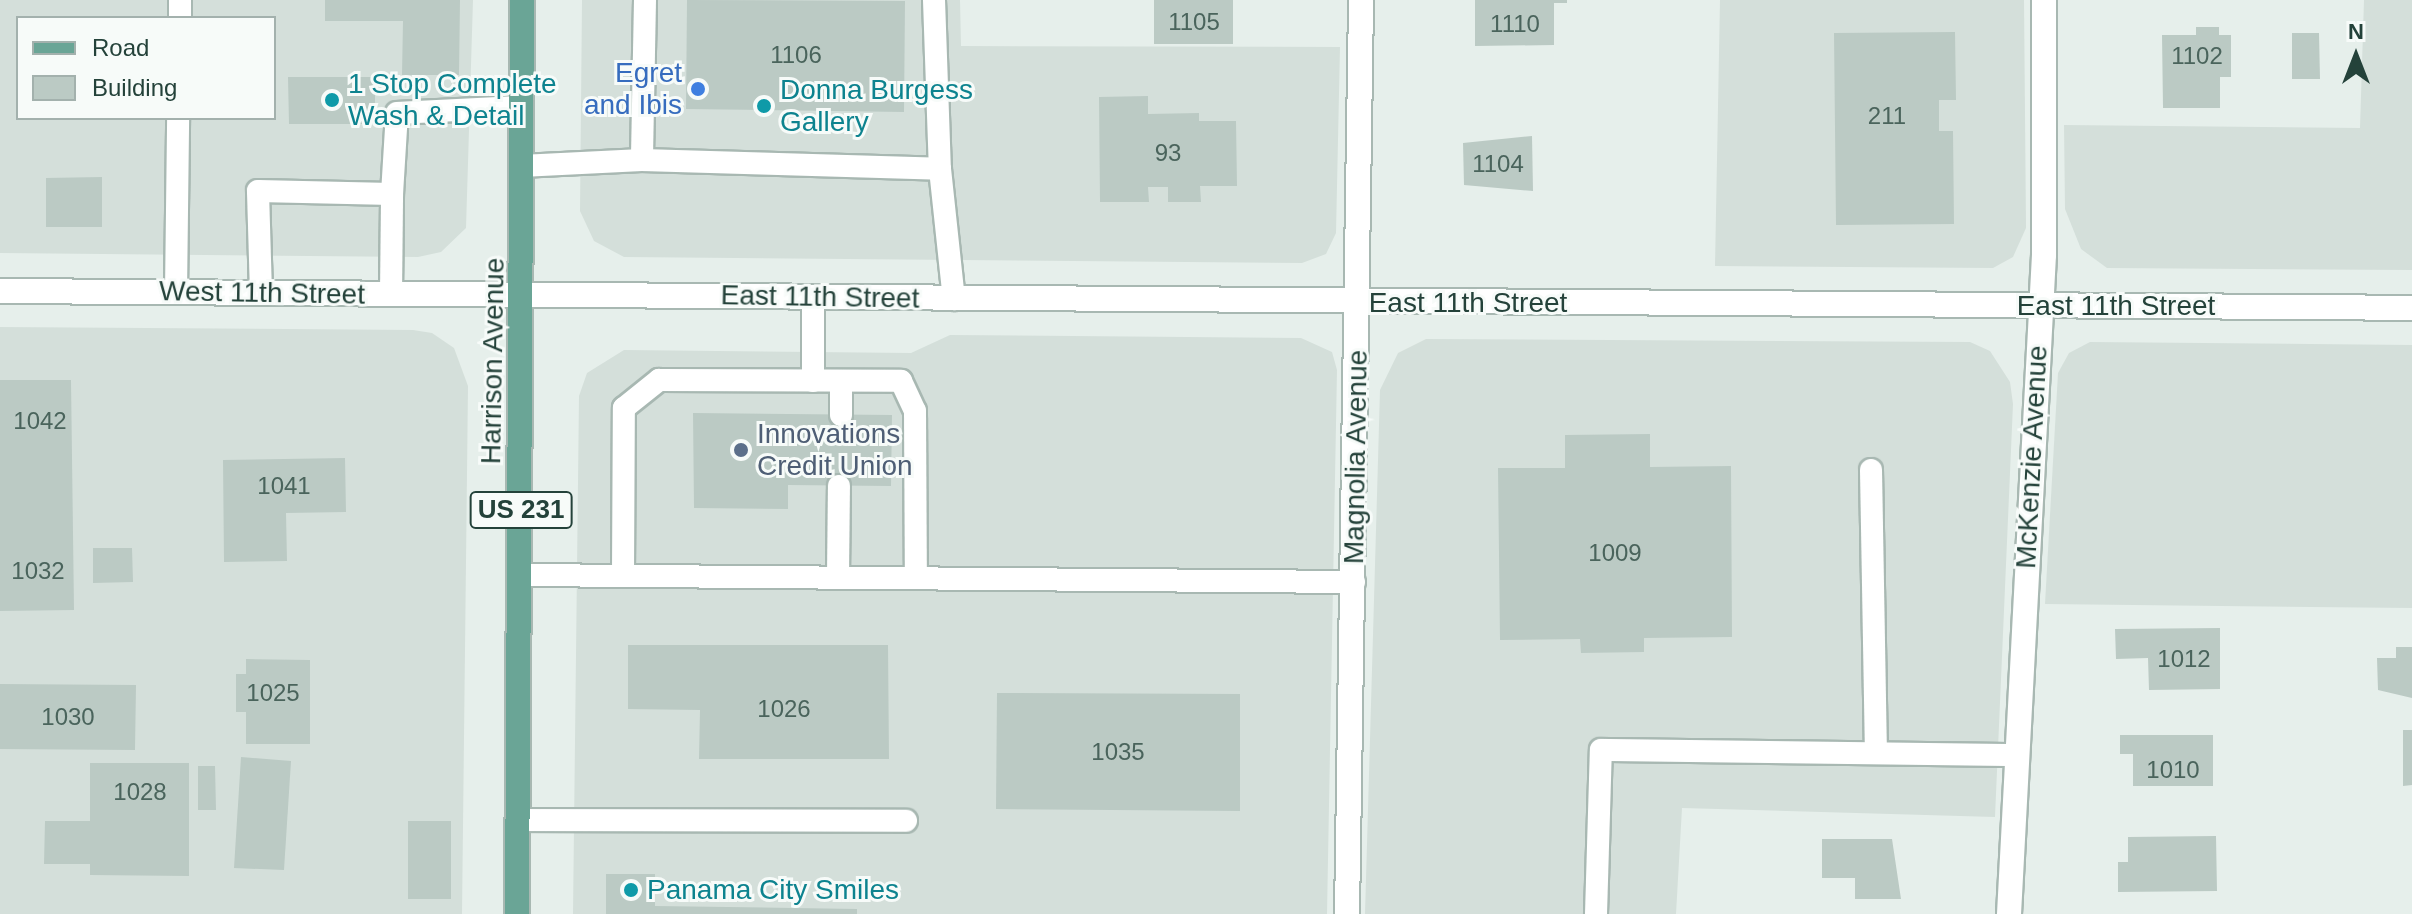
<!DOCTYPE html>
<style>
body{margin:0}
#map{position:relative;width:2412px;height:914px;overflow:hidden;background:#e6efeb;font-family:Helvetica,sans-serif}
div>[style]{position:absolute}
.built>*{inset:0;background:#d4dfda}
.building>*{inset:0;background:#bbcac4}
.roads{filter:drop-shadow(2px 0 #a8b8b2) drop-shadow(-2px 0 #a8b8b2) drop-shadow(0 2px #a8b8b2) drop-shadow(0 -2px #a8b8b2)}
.service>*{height:22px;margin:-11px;padding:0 11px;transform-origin:11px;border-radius:11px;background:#fff}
.minor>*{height:24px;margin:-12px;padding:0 12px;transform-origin:12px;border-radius:12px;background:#fff}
.secondary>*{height:24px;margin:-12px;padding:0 12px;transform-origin:12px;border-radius:12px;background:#fff}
.primary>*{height:24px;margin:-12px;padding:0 12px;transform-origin:12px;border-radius:12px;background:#6aa596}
.dots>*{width:22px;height:22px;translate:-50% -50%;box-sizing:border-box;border:4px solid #f7fbf9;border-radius:50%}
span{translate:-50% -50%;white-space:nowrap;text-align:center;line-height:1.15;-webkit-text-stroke:6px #f7fbf9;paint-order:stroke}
.number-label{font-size:24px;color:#4a645c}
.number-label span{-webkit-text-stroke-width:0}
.shield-label span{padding:2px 6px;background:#f7fbf9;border:2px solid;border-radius:6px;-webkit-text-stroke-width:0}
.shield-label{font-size:26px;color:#24423a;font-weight:700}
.shop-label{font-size:28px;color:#366cbe}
.right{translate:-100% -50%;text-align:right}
.culture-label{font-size:28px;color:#0d838f}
.left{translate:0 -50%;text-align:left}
.street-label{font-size:28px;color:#24423a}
.service-label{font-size:28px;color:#4e5e75}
.legend{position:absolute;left:16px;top:16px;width:260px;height:104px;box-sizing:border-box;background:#f7fbf9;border:2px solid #a3b1ad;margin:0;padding:10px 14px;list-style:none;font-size:24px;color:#24423a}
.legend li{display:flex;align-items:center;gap:16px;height:40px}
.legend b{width:40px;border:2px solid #a3b1ad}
.north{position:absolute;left:2316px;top:16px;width:80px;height:80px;-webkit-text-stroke:6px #f7fbf9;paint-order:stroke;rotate:0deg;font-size:22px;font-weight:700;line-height:32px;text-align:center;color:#24423a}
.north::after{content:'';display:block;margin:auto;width:28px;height:36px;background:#24423a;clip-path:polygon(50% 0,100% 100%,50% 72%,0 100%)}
</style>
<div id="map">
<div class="built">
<i style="clip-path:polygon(evenodd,0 0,473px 0,466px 228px,441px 252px,418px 257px,0 253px,0 0,18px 18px,274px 18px,274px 118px,18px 118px,18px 18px)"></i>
<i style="clip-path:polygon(582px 0,960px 0,961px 46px,1340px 47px,1336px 233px,1326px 254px,1302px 263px,624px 257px,594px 241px,580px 211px)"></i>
<i style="clip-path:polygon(1720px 0,2024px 0,2026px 228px,2013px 257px,1993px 268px,1715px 266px)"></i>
<i style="clip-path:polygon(2364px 0,2412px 0,2412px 270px,2107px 268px,2081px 249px,2065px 209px,2064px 125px,2360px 128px)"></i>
<i style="clip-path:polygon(0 327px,413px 330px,432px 333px,454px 348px,468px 386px,462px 914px,0 914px)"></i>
<i style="clip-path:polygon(950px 335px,1301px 338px,1332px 352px,1337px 370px,1327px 914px,573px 914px,579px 396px,587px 373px,624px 350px,911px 353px)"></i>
<i style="clip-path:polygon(1426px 339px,1970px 342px,1990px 351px,2010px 382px,2013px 404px,1995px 817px,1682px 808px,1676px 914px,1365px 914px,1380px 390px,1398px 353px)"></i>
<i style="clip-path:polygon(2090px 342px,2412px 345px,2412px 608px,2045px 604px,2058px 373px,2069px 353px)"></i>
</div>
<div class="building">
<i style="clip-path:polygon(325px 0,460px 0,459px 75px,402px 75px,403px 21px,325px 21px)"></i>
<i style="clip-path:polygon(687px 0,905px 1px,904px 112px,686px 109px)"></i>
<i style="clip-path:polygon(1154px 0,1233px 0,1233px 44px,1154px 44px)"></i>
<i style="clip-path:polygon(1475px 0,1567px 0,1567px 3px,1554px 3px,1554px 45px,1475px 46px)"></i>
<i style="clip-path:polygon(2196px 27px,2219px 27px,2219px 35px,2231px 35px,2231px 77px,2220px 77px,2220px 108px,2163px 108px,2162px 35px,2196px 35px)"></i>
<i style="clip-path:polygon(1955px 32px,1956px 100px,1939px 100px,1939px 131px,1953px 131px,1954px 224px,1836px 225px,1834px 33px)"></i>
<i style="clip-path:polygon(2292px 33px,2319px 33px,2320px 79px,2292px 79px)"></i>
<i style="clip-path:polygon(288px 77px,375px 77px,375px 124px,289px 124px)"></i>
<i style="clip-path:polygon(1148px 96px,1148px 114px,1199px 113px,1199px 121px,1236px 121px,1237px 186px,1200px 186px,1201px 202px,1168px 202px,1168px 187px,1148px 187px,1149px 202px,1100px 202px,1099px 97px)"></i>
<i style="clip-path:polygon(1532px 136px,1533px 191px,1464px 185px,1463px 143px)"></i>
<i style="clip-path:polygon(102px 177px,102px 227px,46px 227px,46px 178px)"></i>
<i style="clip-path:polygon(0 380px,71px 380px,74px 610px,0 611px)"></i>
<i style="clip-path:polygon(693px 413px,892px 415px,891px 486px,788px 485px,788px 509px,694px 508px)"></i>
<i style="clip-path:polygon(1650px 434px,1650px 467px,1731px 466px,1732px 637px,1644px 638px,1644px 652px,1581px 653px,1580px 639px,1500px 640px,1498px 468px,1565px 468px,1565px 435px)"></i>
<i style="clip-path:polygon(345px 458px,346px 512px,286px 513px,287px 561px,224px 562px,223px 460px)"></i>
<i style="clip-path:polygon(93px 548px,132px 548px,133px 582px,93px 583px)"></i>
<i style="clip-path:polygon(2220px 628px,2220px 689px,2149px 690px,2148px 658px,2116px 659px,2115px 629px)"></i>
<i style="clip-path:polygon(628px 645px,888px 645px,889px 759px,699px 759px,700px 710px,628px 709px)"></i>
<i style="clip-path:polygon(2396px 647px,2412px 647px,2412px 698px,2378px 690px,2377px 658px,2396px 658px)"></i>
<i style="clip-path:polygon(246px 659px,310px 660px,310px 744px,246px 744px,246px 712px,236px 712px,236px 674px,246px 674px)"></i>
<i style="clip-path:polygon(0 684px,136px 685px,135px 750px,0 749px)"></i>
<i style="clip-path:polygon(997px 693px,1240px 694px,1240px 811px,996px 809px)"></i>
<i style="clip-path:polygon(2403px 730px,2412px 730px,2412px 785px,2403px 786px)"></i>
<i style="clip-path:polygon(2120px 735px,2213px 735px,2213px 786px,2133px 786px,2133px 754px,2120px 754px)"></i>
<i style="clip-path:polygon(241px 757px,291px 761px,284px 870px,234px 868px)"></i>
<i style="clip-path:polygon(90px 763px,189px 763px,189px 876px,90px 875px,90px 864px,44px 864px,45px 821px,90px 821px)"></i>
<i style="clip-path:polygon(198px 766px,215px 766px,216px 810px,198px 810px)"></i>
<i style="clip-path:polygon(408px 821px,451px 821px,451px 899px,408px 899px)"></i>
<i style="clip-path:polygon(2216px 836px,2217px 891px,2118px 892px,2118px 862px,2128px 862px,2128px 837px)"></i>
<i style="clip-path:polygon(1822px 839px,1892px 839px,1901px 899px,1855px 899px,1855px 878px,1822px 878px)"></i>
<i style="clip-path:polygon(606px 874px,655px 874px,655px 906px,857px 909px,857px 914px,606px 914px)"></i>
</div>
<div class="roads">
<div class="service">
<i style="left:645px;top:0;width:160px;rotate:91.1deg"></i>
<i style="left:642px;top:160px;width:298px;rotate:1.7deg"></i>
<i style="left:940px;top:169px;width:131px;rotate:83.9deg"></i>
<i style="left:934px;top:0;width:169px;rotate:88deg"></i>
<i style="left:180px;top:18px;width:18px;rotate:-90deg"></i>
<i style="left:521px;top:166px;width:121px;rotate:-2.8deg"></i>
<i style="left:176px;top:292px;width:174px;rotate:-89.3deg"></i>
<i style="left:261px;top:293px;width:102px;rotate:-91.7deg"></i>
<i style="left:258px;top:191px;width:134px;rotate:1.3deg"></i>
<i style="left:392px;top:194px;width:81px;rotate:-86.5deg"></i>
<i style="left:397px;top:113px;width:121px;rotate:-2.8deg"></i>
<i style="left:391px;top:295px;width:101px;rotate:-89.4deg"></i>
<i style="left:813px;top:297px;width:84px;rotate:90deg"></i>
<i style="left:841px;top:415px;width:33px;rotate:-90deg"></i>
<i style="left:1871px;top:470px;width:279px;rotate:89deg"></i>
<i style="left:623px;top:574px;width:166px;rotate:-89.7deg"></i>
<i style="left:624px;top:408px;width:45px;rotate:-38.7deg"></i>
<i style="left:659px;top:380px;width:242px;rotate:0.2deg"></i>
<i style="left:901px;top:381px;width:33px;rotate:65deg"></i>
<i style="left:915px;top:411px;width:166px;rotate:89.7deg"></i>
<i style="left:520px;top:575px;width:834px;rotate:0.48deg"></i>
<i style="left:838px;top:576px;width:90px;rotate:-89.4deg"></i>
<i style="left:518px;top:820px;width:388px;rotate:0.1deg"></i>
<i style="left:1596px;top:914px;width:164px;rotate:-88.3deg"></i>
<i style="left:1601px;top:750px;width:415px;rotate:0.7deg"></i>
</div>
<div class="minor">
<i style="left:1347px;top:914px;width:914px;rotate:-89.12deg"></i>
<i style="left:2009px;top:914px;width:660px;rotate:-86.96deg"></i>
<i style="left:2044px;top:255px;width:255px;rotate:-90deg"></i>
</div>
<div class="secondary">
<i style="left:0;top:291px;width:2412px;rotate:0.4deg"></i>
</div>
<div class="primary">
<i style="left:517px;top:914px;width:914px;rotate:-89.69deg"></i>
</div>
</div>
<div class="dots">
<i style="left:698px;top:89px;background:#3f7fe0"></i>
<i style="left:332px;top:100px;background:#0f9aa8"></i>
<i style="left:764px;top:106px;background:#0f9aa8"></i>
<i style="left:741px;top:450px;background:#5c6f8a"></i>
<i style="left:631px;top:890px;background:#0f9aa8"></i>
</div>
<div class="number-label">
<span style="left:1194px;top:22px">1105</span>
<span style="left:1515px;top:24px">1110</span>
<span style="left:796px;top:55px">1106</span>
<span style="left:2197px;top:56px">1102</span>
<span style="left:1887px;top:116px">211</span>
<span style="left:1168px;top:153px">93</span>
<span style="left:1498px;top:164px">1104</span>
<span style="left:40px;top:421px">1042</span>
<span style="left:284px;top:486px">1041</span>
<span style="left:1615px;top:553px">1009</span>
<span style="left:38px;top:571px">1032</span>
<span style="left:2184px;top:659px">1012</span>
<span style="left:273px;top:693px">1025</span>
<span style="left:784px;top:709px">1026</span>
<span style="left:68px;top:717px">1030</span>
<span style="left:1118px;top:752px">1035</span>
<span style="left:2173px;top:770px">1010</span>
<span style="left:140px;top:792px">1028</span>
</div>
<div class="shield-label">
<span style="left:521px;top:510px">US 231</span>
</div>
<div class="shop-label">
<span class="right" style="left:682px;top:89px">Egret<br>and Ibis</span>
</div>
<div class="culture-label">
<span class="left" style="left:348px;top:100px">1 Stop Complete<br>Wash &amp; Detail</span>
<span class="left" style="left:780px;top:106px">Donna Burgess<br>Gallery</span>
<span class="left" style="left:647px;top:890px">Panama City Smiles</span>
</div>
<div class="street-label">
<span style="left:262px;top:293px;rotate:1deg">West 11th Street</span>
<span style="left:820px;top:297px;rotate:1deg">East 11th Street</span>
<span style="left:1468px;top:303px">East 11th Street</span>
<span style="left:2116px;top:306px">East 11th Street</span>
<span style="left:493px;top:361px;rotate:-89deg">Harrison Avenue</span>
<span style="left:1356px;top:457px;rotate:-89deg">Magnolia Avenue</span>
<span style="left:2032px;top:457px;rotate:-87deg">McKenzie Avenue</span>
</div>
<div class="service-label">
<span class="left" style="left:757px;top:450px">Innovations<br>Credit Union</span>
</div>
<ul class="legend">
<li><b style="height:10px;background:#6aa596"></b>Road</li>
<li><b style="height:22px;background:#bbcac4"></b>Building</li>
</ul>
<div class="north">N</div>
</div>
